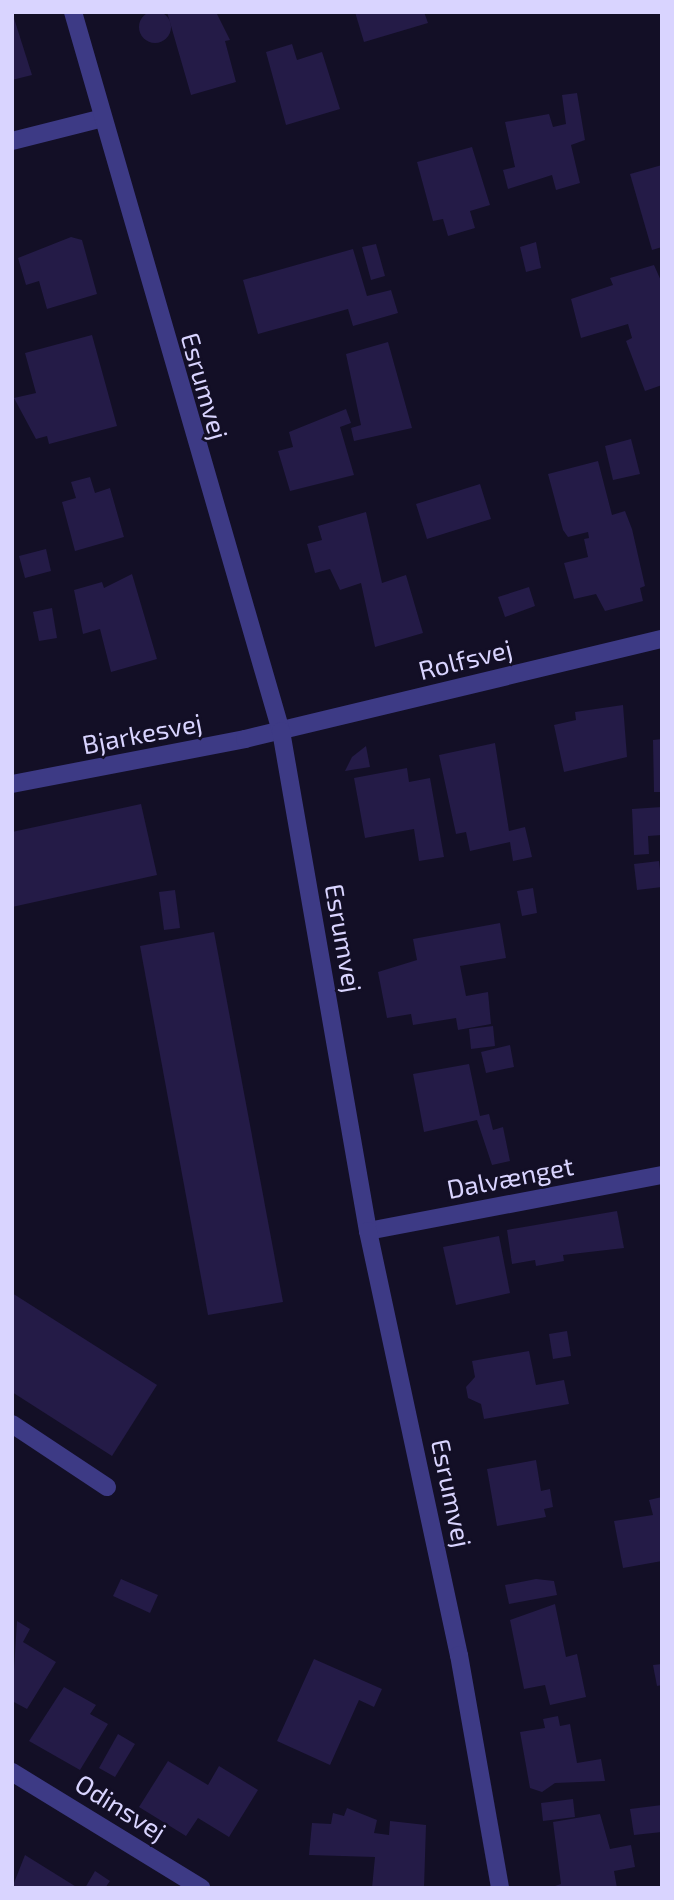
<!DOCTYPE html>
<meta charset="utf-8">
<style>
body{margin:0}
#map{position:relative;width:674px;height:1900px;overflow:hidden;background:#130f26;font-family:"Exo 2",sans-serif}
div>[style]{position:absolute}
.building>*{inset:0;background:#241b47}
.round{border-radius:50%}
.service>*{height:18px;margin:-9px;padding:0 9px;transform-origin:9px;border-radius:9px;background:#3d3a85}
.minor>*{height:18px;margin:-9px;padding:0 9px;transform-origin:9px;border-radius:9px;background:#3d3a85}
.tertiary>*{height:18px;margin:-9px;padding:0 9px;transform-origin:9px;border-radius:9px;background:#3d3a85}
span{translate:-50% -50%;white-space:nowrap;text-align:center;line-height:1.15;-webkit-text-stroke:5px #130f26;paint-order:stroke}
.street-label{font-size:26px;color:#d9d4ff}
.frame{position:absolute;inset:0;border:14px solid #d9d4ff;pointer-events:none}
</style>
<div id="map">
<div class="building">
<i class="round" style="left:139px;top:11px;width:32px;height:32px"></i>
<i style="clip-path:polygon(12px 12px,32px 75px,12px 80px)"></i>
<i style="clip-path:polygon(167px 12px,216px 12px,230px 40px,225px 41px,236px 82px,191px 95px)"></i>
<i style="clip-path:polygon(355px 12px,424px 12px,428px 23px,364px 42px)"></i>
<i style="clip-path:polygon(292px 44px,297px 60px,322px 52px,340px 109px,286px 125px,266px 52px)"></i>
<i style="clip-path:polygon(577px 93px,585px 140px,571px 145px,580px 183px,556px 190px,552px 175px,508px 189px,503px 170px,515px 167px,505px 122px,549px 114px,553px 127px,566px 124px,562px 95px)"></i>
<i style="clip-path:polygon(472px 147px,490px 205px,470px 211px,475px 228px,448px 236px,443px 219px,433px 221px,417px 162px)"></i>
<i style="clip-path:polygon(662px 165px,662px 247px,652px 250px,630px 174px)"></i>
<i style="clip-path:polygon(71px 237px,82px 240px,97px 294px,47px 309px,39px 281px,26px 285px,18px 258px)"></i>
<i style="clip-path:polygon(536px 242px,541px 268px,526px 272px,520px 247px)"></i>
<i style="clip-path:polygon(376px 244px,385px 276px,371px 280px,362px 247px)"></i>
<i style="clip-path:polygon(353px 249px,367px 296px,391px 290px,398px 313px,353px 326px,348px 309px,258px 334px,243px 280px)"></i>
<i style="clip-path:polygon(654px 265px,662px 283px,662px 385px,645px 391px,626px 341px,632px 338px,628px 324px,581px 338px,571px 299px,613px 285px,610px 278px)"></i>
<i style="clip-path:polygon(92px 335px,117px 426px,49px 444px,47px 436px,36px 439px,14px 398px,36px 393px,25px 353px)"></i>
<i style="clip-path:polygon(388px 342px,412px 428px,354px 441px,351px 428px,361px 425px,346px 354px)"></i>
<i style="clip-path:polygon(346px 409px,351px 423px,340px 427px,354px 475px,290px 491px,278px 451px,293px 447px,289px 432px)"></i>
<i style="clip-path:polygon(631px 439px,640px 474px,613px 480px,605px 446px)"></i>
<i style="clip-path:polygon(598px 461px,612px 515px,625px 511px,632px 529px,645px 586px,640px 588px,643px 601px,605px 611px,596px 594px,574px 599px,564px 563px,588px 557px,584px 539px,589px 538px,588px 532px,568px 537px,563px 530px,548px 474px)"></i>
<i style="clip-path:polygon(90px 477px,95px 493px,110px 488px,124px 537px,75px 551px,62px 502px,76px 498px,71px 482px)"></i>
<i style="clip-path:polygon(480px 484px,491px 519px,427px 539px,416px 504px)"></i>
<i style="clip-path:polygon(366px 512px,382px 583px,406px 575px,423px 633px,375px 647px,361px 583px,340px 590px,330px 569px,315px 573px,307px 544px,322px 540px,318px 526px)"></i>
<i style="clip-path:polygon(46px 549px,51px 571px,25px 578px,19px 556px)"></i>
<i style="clip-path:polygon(132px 574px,157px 659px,111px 672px,100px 629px,83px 634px,74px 590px,102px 582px,104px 588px)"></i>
<i style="clip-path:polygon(529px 587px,535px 606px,505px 617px,498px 597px)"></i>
<i style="clip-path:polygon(52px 608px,57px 638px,39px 641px,33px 612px)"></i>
<i style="clip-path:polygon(623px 705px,627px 757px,564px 772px,554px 725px,576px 720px,575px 712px)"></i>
<i style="clip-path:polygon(662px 739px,662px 792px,654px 792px,653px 740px)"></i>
<i style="clip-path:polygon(495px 743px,509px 831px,525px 827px,532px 857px,513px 861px,510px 842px,470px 851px,466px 832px,456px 834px,439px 755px)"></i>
<i style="clip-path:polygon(366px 746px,370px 767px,345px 771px,352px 757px)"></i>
<i style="clip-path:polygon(407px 768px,409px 782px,430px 778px,444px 857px,419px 861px,414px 829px,365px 838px,354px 778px)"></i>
<i style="clip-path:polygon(141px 804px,157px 875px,12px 907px,12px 832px)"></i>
<i style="clip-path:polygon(662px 807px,662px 835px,648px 836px,649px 854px,634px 855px,632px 809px)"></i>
<i style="clip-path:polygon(659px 861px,662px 887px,637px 890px,634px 864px)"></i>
<i style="clip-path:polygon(533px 888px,537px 913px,522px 916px,517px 891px)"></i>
<i style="clip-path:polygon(175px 890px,180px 928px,164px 930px,159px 892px)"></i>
<i style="clip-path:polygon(500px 923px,506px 958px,460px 966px,466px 996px,488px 992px,491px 1024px,458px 1030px,456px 1018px,413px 1025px,411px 1014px,387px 1018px,378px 972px,417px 960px,413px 939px)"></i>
<i style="clip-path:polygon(214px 932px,283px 1302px,208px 1315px,140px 946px)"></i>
<i style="clip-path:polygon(493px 1026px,495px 1046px,471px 1049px,469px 1029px)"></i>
<i style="clip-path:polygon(510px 1045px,514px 1067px,486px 1073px,481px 1052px)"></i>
<i style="clip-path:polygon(469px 1064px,480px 1116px,489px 1114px,493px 1130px,503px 1127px,510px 1161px,492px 1165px,477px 1120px,424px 1132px,413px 1074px)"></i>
<i style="clip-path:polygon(617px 1211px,624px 1248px,563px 1255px,564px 1261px,536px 1266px,535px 1260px,512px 1264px,507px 1230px)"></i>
<i style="clip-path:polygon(499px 1236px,510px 1293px,456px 1305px,443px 1247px)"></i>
<i style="clip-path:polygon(12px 1293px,157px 1385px,112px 1456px,12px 1392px)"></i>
<i style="clip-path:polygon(567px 1331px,571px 1356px,553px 1359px,549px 1334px)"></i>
<i style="clip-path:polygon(529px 1351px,536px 1385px,564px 1380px,569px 1404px,484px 1419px,481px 1404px,468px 1398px,466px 1387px,475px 1377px,472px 1361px)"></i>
<i style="clip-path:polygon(536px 1460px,541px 1491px,550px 1489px,553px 1507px,544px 1509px,546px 1517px,497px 1526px,487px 1469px)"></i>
<i style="clip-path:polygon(662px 1497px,662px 1561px,623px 1568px,614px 1521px,653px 1515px,649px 1500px)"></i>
<i style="clip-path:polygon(121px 1579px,158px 1595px,150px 1613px,113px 1596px)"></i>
<i style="clip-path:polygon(536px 1579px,554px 1581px,557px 1595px,509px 1604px,505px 1585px)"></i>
<i style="clip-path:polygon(555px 1604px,566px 1657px,577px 1654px,586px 1697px,550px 1705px,545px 1685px,524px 1689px,510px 1620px)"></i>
<i style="clip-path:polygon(17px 1621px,30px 1629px,23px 1642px,56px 1662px,27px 1709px,12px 1701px)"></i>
<i style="clip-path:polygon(314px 1659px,382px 1689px,374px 1707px,359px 1700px,330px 1765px,277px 1741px)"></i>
<i style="clip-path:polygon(662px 1664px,662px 1685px,657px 1686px,653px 1665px)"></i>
<i style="clip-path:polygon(64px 1687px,96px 1705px,90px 1714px,108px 1724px,80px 1770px,29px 1741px)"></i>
<i style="clip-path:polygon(558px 1716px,560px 1726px,570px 1724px,577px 1763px,601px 1759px,605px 1781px,555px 1783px,542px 1792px,530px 1788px,520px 1732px,545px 1728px,543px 1719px)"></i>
<i style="clip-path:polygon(118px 1734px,135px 1744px,115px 1777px,99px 1768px)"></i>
<i style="clip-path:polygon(168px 1761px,208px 1785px,219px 1766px,258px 1790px,229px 1837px,198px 1818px,186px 1836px,139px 1807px)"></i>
<i style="clip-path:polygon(573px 1799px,575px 1817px,543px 1821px,541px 1803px)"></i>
<i style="clip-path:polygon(662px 1805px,662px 1832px,634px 1835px,630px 1809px)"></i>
<i style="clip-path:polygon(347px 1808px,377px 1820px,374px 1833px,389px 1835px,390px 1821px,426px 1825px,424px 1888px,372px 1888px,375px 1857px,309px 1855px,312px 1823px,331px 1824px,333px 1813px,344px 1816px)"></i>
<i style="clip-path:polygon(600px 1814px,610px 1849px,631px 1845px,635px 1867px,614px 1871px,617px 1888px,549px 1888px,561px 1884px,553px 1822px)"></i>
<i style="clip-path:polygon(25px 1855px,78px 1888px,12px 1888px)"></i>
<i style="clip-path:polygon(95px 1871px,110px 1881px,105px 1888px,85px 1888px)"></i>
</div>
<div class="service">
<i style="left:12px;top:1424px;width:114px;rotate:33.6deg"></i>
</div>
<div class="minor">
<i style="left:12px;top:141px;width:94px;rotate:-14.2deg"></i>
<i style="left:12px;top:784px;width:237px;rotate:-10.9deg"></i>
<i style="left:245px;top:739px;width:429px;rotate:-13.5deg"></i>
<i style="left:368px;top:1231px;width:299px;rotate:-10.8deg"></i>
<i style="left:12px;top:1772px;width:222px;rotate:31.5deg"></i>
</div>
<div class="tertiary">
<i style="left:73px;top:12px;width:748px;rotate:73.87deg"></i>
<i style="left:281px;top:731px;width:508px;rotate:80.13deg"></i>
<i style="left:368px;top:1231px;width:434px;rotate:77.9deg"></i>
<i style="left:459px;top:1655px;width:237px;rotate:80deg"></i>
</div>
<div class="street-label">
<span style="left:205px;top:386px;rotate:74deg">Esrumvej</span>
<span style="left:465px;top:659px;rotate:-14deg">Rolfsvej</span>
<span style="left:142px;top:733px;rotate:-11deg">Bjarkesvej</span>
<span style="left:344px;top:938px;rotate:80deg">Esrumvej</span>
<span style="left:510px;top:1177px;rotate:-11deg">Dalvænget</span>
<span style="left:452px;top:1493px;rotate:78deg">Esrumvej</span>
<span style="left:121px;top:1807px;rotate:32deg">Odinsvej</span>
</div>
<div class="frame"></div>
</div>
